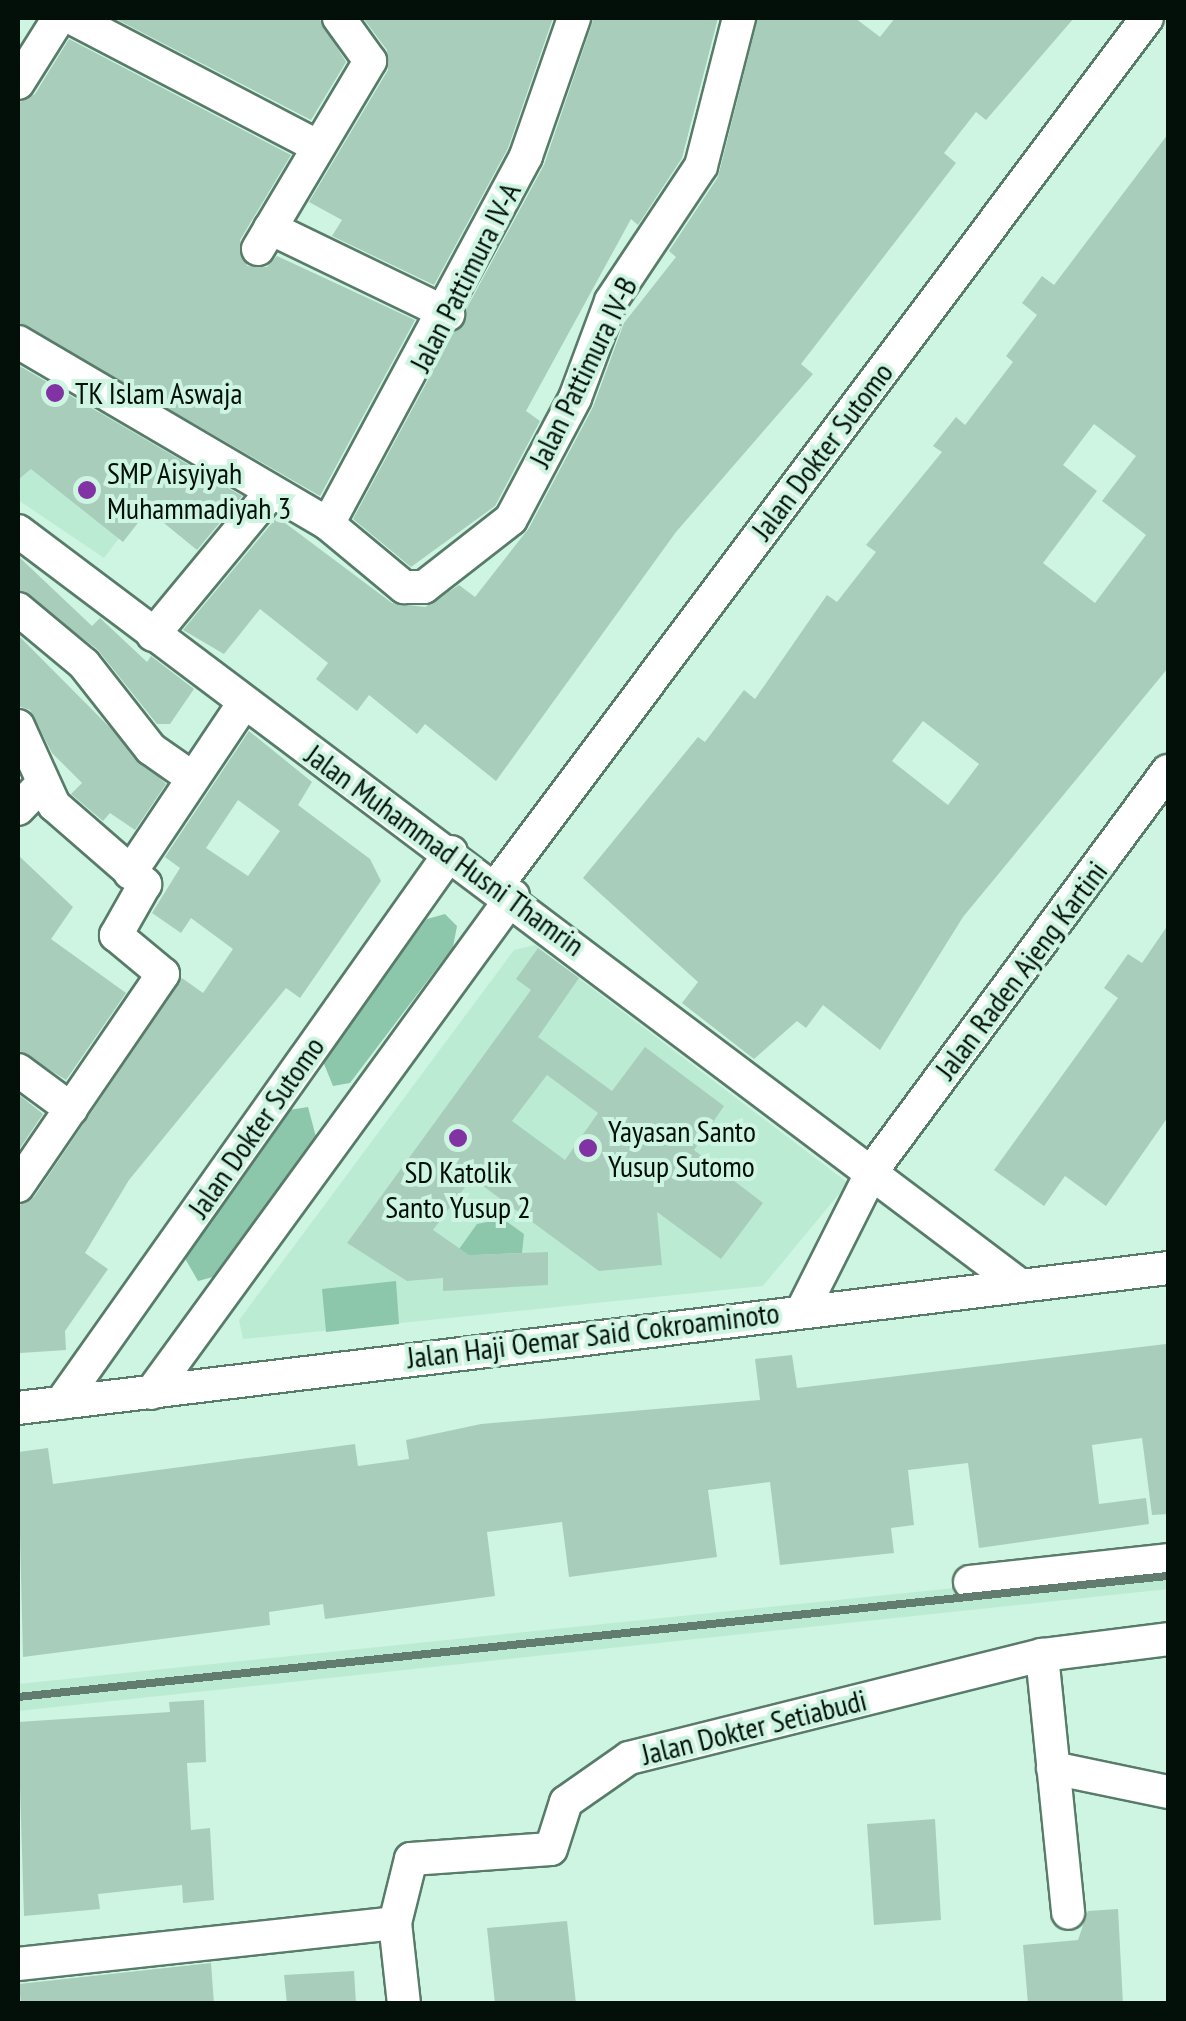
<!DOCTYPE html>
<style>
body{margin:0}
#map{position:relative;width:1186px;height:2021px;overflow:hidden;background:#cef5e1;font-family:"PT Sans Narrow",sans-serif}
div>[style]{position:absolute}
.built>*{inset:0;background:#bcebd4}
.green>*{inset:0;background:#8cc7ab}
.building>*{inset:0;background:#a8cebb}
.roads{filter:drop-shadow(2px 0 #587b6a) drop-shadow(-2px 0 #587b6a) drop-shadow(0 2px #587b6a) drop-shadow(0 -2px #587b6a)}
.minor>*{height:32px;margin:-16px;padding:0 16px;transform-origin:16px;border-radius:16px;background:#fff}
.rail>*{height:8px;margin:-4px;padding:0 4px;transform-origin:4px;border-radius:4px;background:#637c70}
.dots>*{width:28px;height:28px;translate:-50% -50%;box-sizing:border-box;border:5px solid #cef5e1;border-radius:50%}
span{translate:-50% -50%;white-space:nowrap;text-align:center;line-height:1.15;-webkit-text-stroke:8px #cef5e1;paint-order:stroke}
.street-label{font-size:30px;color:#03100a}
.poi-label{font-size:30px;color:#03100a}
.left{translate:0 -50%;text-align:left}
.frame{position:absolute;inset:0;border:20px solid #03100a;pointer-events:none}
</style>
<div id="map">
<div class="built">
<i style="clip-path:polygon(112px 402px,187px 450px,104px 558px,18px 500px,18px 480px)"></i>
<i style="clip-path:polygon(535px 945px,848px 1183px,763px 1286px,243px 1339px,239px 1320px,514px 950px)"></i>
<i style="clip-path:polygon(1168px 1566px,1168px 1589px,18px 1711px,18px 1684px)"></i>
</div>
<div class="green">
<i style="clip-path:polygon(445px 914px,457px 926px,453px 947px,350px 1083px,333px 1086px,322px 1059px,427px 919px)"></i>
<i style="clip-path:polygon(308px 1107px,316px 1137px,213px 1277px,198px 1281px,183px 1255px,289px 1110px)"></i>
<i style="clip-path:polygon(503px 1219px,524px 1234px,522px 1253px,454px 1256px,477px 1224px)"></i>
<i style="clip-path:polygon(396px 1281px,399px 1324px,326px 1332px,322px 1289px)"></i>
</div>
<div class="building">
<i style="clip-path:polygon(114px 18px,319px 18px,346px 62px,311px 120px)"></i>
<i style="clip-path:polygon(363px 18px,553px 18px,508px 148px,434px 285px,332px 236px,342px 220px,309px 202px,388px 70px,387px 50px)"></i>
<i style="clip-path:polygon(594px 18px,718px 18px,682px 158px,638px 225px,631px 219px,526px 411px,540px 421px,495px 506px,411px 567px,353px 519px,544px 165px)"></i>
<i style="clip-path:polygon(758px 18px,855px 18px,880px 37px,895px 18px,1074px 18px,986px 120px,976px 112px,944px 153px,956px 163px,801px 364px,813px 374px,676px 532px,496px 781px,425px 724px,417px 734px,369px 695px,357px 711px,316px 679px,328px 663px,260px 609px,224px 654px,183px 630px,277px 517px,392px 603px,425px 607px,459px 585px,475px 597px,529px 528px,593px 407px,624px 323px,676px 257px,669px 251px,718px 177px)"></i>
<i style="clip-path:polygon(69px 39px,291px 155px,240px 240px,247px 266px,267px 267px,277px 256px,415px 320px,320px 496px,18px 322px,18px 103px,35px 94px)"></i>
<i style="clip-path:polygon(evenodd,1168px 134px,1168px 668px,963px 917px,880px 1050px,823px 1005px,806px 1028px,797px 1021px,754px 1059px,682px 1003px,698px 982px,583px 878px,698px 737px,705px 742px,744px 690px,755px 699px,827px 595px,837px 602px,876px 552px,866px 545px,942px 452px,933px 446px,956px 417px,965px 425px,1013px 362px,1006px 356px,1037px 315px,1022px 303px,1042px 276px,1054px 285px,1168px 134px,1094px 424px,1136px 456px,1102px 501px,1146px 535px,1095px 603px,1043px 563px,1097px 491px,1063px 465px,1094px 424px,1168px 134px,923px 721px,979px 764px,948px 805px,892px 761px,923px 721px)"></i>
<i style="clip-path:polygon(18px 365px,242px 496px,197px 550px,148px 510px,123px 542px,31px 469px,18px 480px)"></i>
<i style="clip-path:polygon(18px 556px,92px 626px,100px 618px,147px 662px,151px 656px,194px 689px,170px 724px,157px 724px,97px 649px,18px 590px)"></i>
<i style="clip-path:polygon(18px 635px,166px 784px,135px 830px,110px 813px,103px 821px,71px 794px,82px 783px,52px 753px,30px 710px,18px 706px)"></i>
<i style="clip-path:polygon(evenodd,249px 731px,312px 782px,298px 805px,370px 859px,381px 881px,300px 998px,286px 988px,129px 1180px,85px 1253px,108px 1269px,65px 1331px,66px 1350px,20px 1353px,18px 1206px,34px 1197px,182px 978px,203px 993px,233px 949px,191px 918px,181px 933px,152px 913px,180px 868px,165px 857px,249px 731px,238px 800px,280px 831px,248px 876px,206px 848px,238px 800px)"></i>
<i style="clip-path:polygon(18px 855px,73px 907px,51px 939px,126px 993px,66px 1080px,18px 1050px)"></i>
<i style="clip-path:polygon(1168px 925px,1168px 1117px,1106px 1206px,1065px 1176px,1044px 1206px,994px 1170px,1118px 998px,1104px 988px,1128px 954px,1142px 963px)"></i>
<i style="clip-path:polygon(evenodd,538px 948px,579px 978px,538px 1037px,612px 1091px,645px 1047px,724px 1106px,694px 1150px,763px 1203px,721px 1259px,657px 1212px,662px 1265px,599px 1271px,472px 1178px,433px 1230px,469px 1255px,548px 1252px,548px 1285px,443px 1291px,443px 1278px,407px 1281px,347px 1243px,531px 990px,516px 979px,538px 948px,547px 1075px,598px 1113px,565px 1160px,512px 1121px,547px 1075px)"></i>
<i style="clip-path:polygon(18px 1094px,43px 1114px,18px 1151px)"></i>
<i style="clip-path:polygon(1166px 1344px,1168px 1514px,1152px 1515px,1142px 1438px,1092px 1445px,1099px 1504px,1146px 1498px,1149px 1524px,979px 1548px,968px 1463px,908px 1470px,914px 1525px,891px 1528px,894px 1553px,780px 1565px,770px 1482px,708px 1490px,717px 1557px,569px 1577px,562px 1522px,487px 1532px,495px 1596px,325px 1619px,323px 1604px,269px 1612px,270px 1625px,23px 1657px,18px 1452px,48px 1448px,53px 1484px,355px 1444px,358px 1466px,409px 1459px,406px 1440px,481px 1424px,760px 1400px,755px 1359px,792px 1355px,797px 1388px)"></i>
<i style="clip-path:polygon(204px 1700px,206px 1762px,187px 1763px,191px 1830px,210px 1828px,214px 1900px,183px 1903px,182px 1885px,98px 1894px,100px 1909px,24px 1916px,18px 1722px,170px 1712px,169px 1702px)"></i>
<i style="clip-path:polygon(935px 1819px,941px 1920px,874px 1925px,867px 1824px)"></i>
<i style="clip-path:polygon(1118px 1909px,1123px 2004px,1028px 2004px,1023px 1945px,1078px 1940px,1088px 1911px)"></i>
<i style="clip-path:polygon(567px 1921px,576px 2004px,495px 2004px,487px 1928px)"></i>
<i style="clip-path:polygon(211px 1963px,214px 2004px,21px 2004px,19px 1984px)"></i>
<i style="clip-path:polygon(354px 1971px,356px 2004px,287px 2004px,284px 1975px)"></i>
</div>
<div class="roads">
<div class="minor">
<i style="left:72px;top:18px;width:274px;rotate:27.6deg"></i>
<i style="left:18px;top:83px;width:77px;rotate:-57.8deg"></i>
<i style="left:270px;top:228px;width:198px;rotate:25.8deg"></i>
<i style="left:258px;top:249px;width:219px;rotate:-59.2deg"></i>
<i style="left:370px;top:61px;width:53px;rotate:-125.8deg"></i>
<i style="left:18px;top:342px;width:359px;rotate:30.4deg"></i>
<i style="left:328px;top:524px;width:99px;rotate:39.7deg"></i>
<i style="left:404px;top:587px;width:20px"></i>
<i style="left:424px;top:587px;width:110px;rotate:-38deg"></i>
<i style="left:511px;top:519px;width:137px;rotate:-62.1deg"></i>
<i style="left:575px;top:398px;width:103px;rotate:-69.6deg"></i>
<i style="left:611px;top:301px;width:162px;rotate:-56.3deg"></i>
<i style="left:701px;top:166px;width:153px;rotate:-75.6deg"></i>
<i style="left:328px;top:524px;width:418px;rotate:-61.7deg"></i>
<i style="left:526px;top:156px;width:146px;rotate:-70.8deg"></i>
<i style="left:18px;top:531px;width:1255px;rotate:36.97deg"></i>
<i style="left:18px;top:609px;width:86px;rotate:39.8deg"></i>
<i style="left:84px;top:664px;width:108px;rotate:51.8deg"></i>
<i style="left:151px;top:749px;width:49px;rotate:35deg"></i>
<i style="left:153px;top:635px;width:180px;rotate:-50.4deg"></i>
<i style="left:18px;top:726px;width:87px;rotate:65.5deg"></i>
<i style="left:54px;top:805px;width:121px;rotate:41deg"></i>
<i style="left:145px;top:884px;width:59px;rotate:119.6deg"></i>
<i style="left:116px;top:935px;width:61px;rotate:39.7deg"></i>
<i style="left:163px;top:974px;width:257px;rotate:124.4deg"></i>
<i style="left:18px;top:809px;width:36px;rotate:-46deg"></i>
<i style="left:130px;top:873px;width:203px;rotate:-56.2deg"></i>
<i style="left:498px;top:884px;width:1082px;rotate:-53.15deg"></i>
<i style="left:18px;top:1070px;width:66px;rotate:36.3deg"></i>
<i style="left:804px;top:1307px;width:156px;rotate:-63.3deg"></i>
<i style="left:874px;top:1168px;width:494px;rotate:-53.5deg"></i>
<i style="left:151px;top:1393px;width:615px;rotate:-53.93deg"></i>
<i style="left:61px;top:1403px;width:675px;rotate:-54.71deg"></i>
<i style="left:18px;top:1408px;width:1158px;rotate:-6.94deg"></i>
<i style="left:970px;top:1582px;width:199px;rotate:-6.3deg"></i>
<i style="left:1042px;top:1655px;width:259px;rotate:84.2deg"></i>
<i style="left:1053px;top:1768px;width:117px;rotate:11.8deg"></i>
<i style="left:18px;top:1964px;width:379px;rotate:-6.2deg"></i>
<i style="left:404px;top:2004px;width:81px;rotate:-96.3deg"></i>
<i style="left:395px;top:1923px;width:66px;rotate:-76deg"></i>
<i style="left:411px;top:1859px;width:140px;rotate:-4.1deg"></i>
<i style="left:551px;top:1849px;width:49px;rotate:-72.3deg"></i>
<i style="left:566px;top:1802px;width:77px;rotate:-34.9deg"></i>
<i style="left:629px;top:1758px;width:426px;rotate:-14deg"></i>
<i style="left:1042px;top:1655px;width:127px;rotate:-7.2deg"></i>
</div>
</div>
<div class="rail">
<i style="left:18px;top:1697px;width:1156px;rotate:-6.01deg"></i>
</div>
<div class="dots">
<i style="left:55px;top:393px;background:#8133a3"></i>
<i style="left:87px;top:490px;background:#8133a3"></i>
<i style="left:458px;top:1138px;background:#8133a3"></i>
<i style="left:588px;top:1148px;background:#8133a3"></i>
</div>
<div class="street-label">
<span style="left:465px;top:277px;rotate:-63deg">Jalan Pattimura IV-A</span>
<span style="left:583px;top:372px;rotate:-64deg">Jalan Pattimura IV-B</span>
<span style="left:822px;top:451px;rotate:-53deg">Jalan Dokter Sutomo</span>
<span style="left:445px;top:850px;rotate:36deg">Jalan Muhammad Husni Thamrin</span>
<span style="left:1021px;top:970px;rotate:-53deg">Jalan Raden Ajeng Kartini</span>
<span style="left:256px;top:1127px;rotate:-55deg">Jalan Dokter Sutomo</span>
<span style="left:593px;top:1335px;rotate:-7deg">Jalan Haji Oemar Said Cokroaminoto</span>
<span style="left:754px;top:1727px;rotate:-14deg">Jalan Dokter Setiabudi</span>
</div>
<div class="poi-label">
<span class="left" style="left:75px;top:393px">TK Islam Aswaja</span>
<span class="left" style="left:107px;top:490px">SMP Aisyiyah<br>Muhammadiyah 3</span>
<span class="left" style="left:608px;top:1148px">Yayasan Santo<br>Yusup Sutomo</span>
<span style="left:458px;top:1189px">SD Katolik<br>Santo Yusup 2</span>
</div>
<div class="frame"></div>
</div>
